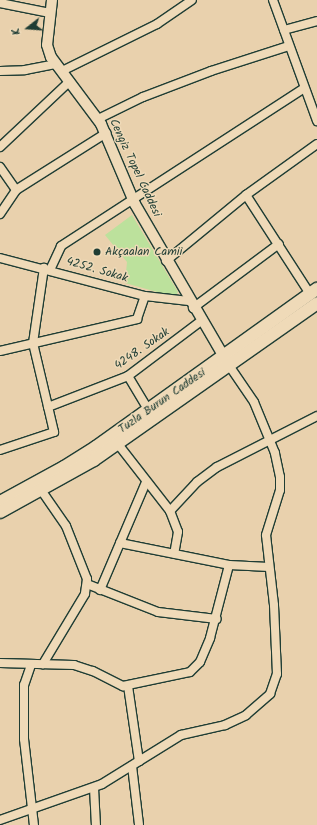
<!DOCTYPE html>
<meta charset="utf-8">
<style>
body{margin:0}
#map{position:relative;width:317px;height:825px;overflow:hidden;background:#e9d1ad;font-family:Kalam,sans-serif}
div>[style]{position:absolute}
.green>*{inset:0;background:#bce19c}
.roads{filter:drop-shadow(1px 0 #1f3d34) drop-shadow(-1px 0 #1f3d34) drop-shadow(0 1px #1f3d34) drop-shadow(0 -1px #1f3d34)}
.minor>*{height:8px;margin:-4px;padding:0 4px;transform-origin:4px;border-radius:4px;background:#efdab8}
.tertiary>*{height:10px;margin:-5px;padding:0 5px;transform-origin:5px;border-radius:5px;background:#efdab8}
.secondary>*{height:12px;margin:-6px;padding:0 6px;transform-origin:6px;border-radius:6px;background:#efdab8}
.dots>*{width:11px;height:11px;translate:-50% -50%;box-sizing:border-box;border:2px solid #efdab8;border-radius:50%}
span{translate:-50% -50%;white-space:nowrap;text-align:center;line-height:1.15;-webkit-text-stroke:3px #efdab8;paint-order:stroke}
.street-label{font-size:12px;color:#1f3d34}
.poi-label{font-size:12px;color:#1f3d34}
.left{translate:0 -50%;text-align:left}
.north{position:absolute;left:8px;top:8px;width:40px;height:40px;-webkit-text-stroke:3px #efdab8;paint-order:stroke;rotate:253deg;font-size:11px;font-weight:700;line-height:16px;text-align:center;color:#1f3d34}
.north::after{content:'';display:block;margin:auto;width:14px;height:18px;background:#1f3d34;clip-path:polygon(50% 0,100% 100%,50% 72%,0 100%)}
</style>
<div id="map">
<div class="green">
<i style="clip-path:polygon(132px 215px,178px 292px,175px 297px,125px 283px,127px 262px,105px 235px)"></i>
</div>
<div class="roads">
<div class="minor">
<i style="left:273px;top:0;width:129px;rotate:70deg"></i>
<i style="left:0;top:3px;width:51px;rotate:11.3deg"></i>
<i style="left:284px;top:30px;width:34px;rotate:-15deg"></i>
<i style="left:0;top:71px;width:25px;rotate:-2deg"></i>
<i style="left:25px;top:70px;width:32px;rotate:-11deg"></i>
<i style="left:62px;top:71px;width:106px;rotate:-26.3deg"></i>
<i style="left:157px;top:24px;width:42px;rotate:-34.4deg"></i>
<i style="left:98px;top:119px;width:50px;rotate:-26.1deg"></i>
<i style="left:143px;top:97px;width:73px;rotate:-20.9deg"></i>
<i style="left:211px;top:71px;width:82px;rotate:-17.8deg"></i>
<i style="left:0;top:147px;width:96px;rotate:-43.3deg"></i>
<i style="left:0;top:167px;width:28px;rotate:55deg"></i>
<i style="left:246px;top:195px;width:118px;rotate:57.1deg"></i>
<i style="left:0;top:214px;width:29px;rotate:-56deg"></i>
<i style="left:16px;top:190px;width:107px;rotate:-32.3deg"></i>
<i style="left:0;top:258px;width:150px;rotate:14.7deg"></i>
<i style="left:145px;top:296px;width:44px;rotate:6.5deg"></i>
<i style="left:166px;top:261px;width:104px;rotate:-39.5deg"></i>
<i style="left:246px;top:195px;width:87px;rotate:-35.7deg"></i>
<i style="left:50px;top:270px;width:26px;rotate:-65deg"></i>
<i style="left:61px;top:246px;width:290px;rotate:-33deg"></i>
<i style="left:193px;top:308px;width:107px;rotate:-36.7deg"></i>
<i style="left:0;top:351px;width:141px;rotate:-13.1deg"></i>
<i style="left:137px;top:319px;width:24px;rotate:-71deg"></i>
<i style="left:128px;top:376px;width:41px;rotate:59deg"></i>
<i style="left:48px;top:407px;width:86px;rotate:-21.2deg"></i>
<i style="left:128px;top:376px;width:91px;rotate:-37deg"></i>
<i style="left:114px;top:439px;width:91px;rotate:52.1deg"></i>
<i style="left:170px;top:511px;width:22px;rotate:69deg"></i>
<i style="left:178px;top:532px;width:22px;rotate:100deg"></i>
<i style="left:0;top:450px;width:57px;rotate:-18.4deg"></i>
<i style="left:54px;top:432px;width:91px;rotate:-103.3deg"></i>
<i style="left:33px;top:343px;width:76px;rotate:-81.7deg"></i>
<i style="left:39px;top:487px;width:47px;rotate:55.3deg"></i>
<i style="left:66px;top:526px;width:57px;rotate:68.4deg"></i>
<i style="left:87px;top:579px;width:15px;rotate:98deg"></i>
<i style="left:85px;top:594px;width:82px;rotate:121deg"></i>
<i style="left:170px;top:511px;width:40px;rotate:-47deg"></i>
<i style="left:197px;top:482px;width:25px;rotate:-37deg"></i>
<i style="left:217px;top:467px;width:112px;rotate:-27deg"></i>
<i style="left:120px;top:543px;width:111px;rotate:11.4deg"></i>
<i style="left:229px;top:565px;width:40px;rotate:2.9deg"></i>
<i style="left:87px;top:584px;width:76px;rotate:21.5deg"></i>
<i style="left:158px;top:612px;width:59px;rotate:6.8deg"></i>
<i style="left:100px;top:590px;width:117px;rotate:-66.9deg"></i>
<i style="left:0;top:663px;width:74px;rotate:1.5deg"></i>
<i style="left:74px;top:665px;width:20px;rotate:18deg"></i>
<i style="left:93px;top:671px;width:34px;rotate:27deg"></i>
<i style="left:123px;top:686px;width:68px;rotate:-11.8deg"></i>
<i style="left:190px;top:672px;width:14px;rotate:-45deg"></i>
<i style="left:200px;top:662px;width:26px;rotate:-67deg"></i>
<i style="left:210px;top:638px;width:75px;rotate:-75.4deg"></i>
<i style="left:31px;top:665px;width:21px;rotate:109deg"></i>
<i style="left:24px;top:685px;width:54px;rotate:90deg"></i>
<i style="left:24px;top:739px;width:87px;rotate:83.4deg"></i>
<i style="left:128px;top:686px;width:76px;rotate:81.7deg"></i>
<i style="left:132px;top:766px;width:59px;rotate:83.2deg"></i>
<i style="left:94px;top:788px;width:37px;rotate:87deg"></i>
<i style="left:0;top:820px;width:108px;rotate:-19.4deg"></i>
<i style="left:102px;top:784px;width:93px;rotate:-31.8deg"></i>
<i style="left:181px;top:735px;width:45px;rotate:-12.8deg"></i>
<i style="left:225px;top:725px;width:23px;rotate:-25deg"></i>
<i style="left:246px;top:715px;width:32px;rotate:-41deg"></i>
<i style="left:270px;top:694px;width:21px;rotate:-71deg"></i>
<i style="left:277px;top:674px;width:69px;rotate:-92.5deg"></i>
<i style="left:274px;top:605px;width:70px;rotate:-96.5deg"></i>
<i style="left:266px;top:535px;width:47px;rotate:-72.7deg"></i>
<i style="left:280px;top:490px;width:13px;rotate:-90deg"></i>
<i style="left:280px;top:477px;width:25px;rotate:-102deg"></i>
<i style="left:275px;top:453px;width:55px;rotate:-112.4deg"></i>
<i style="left:254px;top:402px;width:50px;rotate:-124.3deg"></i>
</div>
<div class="tertiary">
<i style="left:52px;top:0;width:45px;rotate:96.3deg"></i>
<i style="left:47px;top:45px;width:13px;rotate:72deg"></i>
<i style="left:51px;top:57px;width:84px;rotate:53.3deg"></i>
<i style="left:101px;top:124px;width:87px;rotate:67deg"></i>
<i style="left:135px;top:204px;width:177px;rotate:59.8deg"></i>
</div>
<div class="secondary">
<i style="left:0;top:502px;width:73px;rotate:-28.7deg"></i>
<i style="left:64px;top:467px;width:38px;rotate:-32deg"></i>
<i style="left:96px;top:447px;width:272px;rotate:-35.6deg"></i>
<i style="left:0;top:512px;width:107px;rotate:-29deg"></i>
<i style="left:94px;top:460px;width:273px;rotate:-35.1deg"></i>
</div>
</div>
<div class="dots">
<i style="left:97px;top:252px;background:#1f3d34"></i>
</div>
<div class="street-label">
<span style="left:135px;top:168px;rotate:65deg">Cengiz Topel Caddesi</span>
<span style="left:97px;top:270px;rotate:16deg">4252. Sokak</span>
<span style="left:142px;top:349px;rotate:-35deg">4248. Sokak</span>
<span style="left:162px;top:401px;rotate:-35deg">Tuzla Burun Caddesi</span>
</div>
<div class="poi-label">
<span class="left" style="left:105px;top:252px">Akçaalan Camii</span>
</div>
<div class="north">K</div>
</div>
